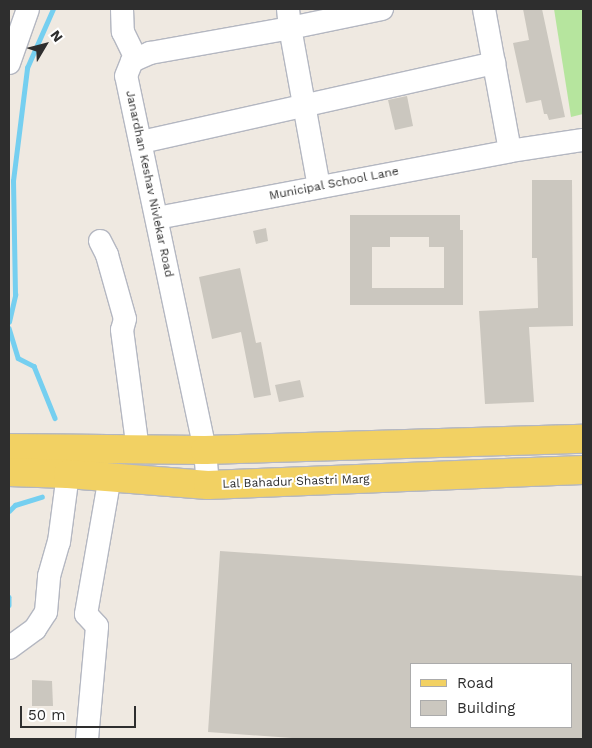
<!DOCTYPE html>
<style>
body{margin:0}
#map{position:relative;width:592px;height:748px;overflow:hidden;background:#efe9e1;font-family:"Work Sans",sans-serif}
div>[style]{position:absolute}
.green>*{inset:0;background:#b6e59e}
.stream>*{height:4.5px;margin:-2.25px;padding:0 2.25px;transform-origin:2.25px;border-radius:2.25px;background:#75cff0}
.building>*{inset:0;background:#cbc7bf}
.roads{filter:drop-shadow(1px 0 #b4b7c1) drop-shadow(-1px 0 #b4b7c1) drop-shadow(0 1px #b4b7c1) drop-shadow(0 -1px #b4b7c1)}
.minor>*{height:22px;margin:-11px;padding:0 11px;transform-origin:11px;border-radius:11px;background:#fff}
.major>*{height:28px;margin:-14px;padding:0 14px;transform-origin:14px;border-radius:14px;background:#f2d163}
span{translate:-50% -50%;white-space:nowrap;text-align:center;line-height:1.15;-webkit-text-stroke:4px #fff;paint-order:stroke}
.street-label{font-size:12px;color:#2e2e2e}
.frame{position:absolute;inset:0;border:10px solid #2e2e2e;pointer-events:none}
.legend{position:absolute;left:410px;top:663px;width:162px;height:65px;box-sizing:border-box;background:#fff;border:1px solid #ababab;margin:0;padding:6px 9px;list-style:none;font-size:15px;color:#2e2e2e}
.legend li{display:flex;align-items:center;gap:10px;height:25px}
.legend b{width:25px;border:1px solid #ababab}
.north{position:absolute;left:20px;top:20px;width:50px;height:50px;-webkit-text-stroke:4px #fff;paint-order:stroke;rotate:53deg;font-size:14px;font-weight:700;line-height:20px;text-align:center;color:#2e2e2e}
.north::after{content:'';display:block;margin:auto;width:18px;height:22px;background:#2e2e2e;clip-path:polygon(50% 0,100% 100%,50% 72%,0 100%)}
.scale{position:absolute;left:20px;top:706px;width:116px;height:22px;box-sizing:border-box;border:2px solid #2e2e2e;border-top:0;padding-left:6px;font-size:15px;line-height:18px;white-space:nowrap;color:#2e2e2e;-webkit-text-stroke:4px #fff;paint-order:stroke}
</style>
<div id="map">
<div class="green">
<i style="clip-path:polygon(554px 9px,583px 9px,583px 114px,571px 117px)"></i>
</div>
<div class="stream">
<i style="left:9px;top:322px;width:28px;rotate:-77deg"></i>
<i style="left:15px;top:295px;width:114px;rotate:-91deg"></i>
<i style="left:13px;top:181px;width:114px;rotate:-82.9deg"></i>
<i style="left:27px;top:68px;width:64px;rotate:-66.2deg"></i>
<i style="left:9px;top:328px;width:31px;rotate:73deg"></i>
<i style="left:18px;top:358px;width:18px;rotate:27deg"></i>
<i style="left:34px;top:366px;width:56px;rotate:68deg"></i>
<i style="left:9px;top:511px;width:8px;rotate:-45deg"></i>
<i style="left:15px;top:505px;width:28px;rotate:-17deg"></i>
<i style="left:9px;top:597px;width:8px;rotate:90deg"></i>
</div>
<div class="building">
<i style="clip-path:polygon(523px 9px,542px 9px,565px 117px,549px 120px,547px 114px,544px 114px,541px 100px,526px 103px,513px 43px,529px 40px)"></i>
<i style="clip-path:polygon(407px 96px,413px 126px,395px 130px,388px 100px)"></i>
<i style="clip-path:polygon(532px 180px,572px 180px,573px 326px,529px 327px,534px 402px,485px 404px,479px 311px,538px 308px,537px 258px,532px 258px)"></i>
<i style="clip-path:polygon(evenodd,350px 215px,460px 215px,460px 230px,463px 230px,463px 305px,350px 305px,350px 215px,390px 237px,429px 237px,429px 247px,444px 247px,444px 288px,372px 288px,372px 247px,390px 247px,390px 237px)"></i>
<i style="clip-path:polygon(266px 228px,268px 241px,256px 244px,253px 231px)"></i>
<i style="clip-path:polygon(240px 268px,256px 343px,261px 342px,271px 395px,254px 398px,241px 332px,212px 339px,199px 277px)"></i>
<i style="clip-path:polygon(300px 380px,304px 397px,279px 402px,275px 385px)"></i>
<i style="clip-path:polygon(evenodd,220px 551px,583px 576px,583px 739px,306px 739px,208px 732px,220px 551px,411px 664px,571px 664px,571px 727px,411px 727px,411px 664px)"></i>
<i style="clip-path:polygon(32px 680px,52px 681px,53px 706px,32px 706px)"></i>
</div>
<div class="roads">
<div class="minor">
<i style="left:122px;top:9px;width:23px;rotate:88deg"></i>
<i style="left:123px;top:32px;width:30px;rotate:64deg"></i>
<i style="left:484px;top:9px;width:144px;rotate:79.6deg"></i>
<i style="left:9px;top:63px;width:57px;rotate:-70.6deg"></i>
<i style="left:141px;top:142px;width:362px;rotate:-12.6deg"></i>
<i style="left:319px;top:187px;width:162px;rotate:-100.3deg"></i>
<i style="left:290px;top:28px;width:94px;rotate:-11.7deg"></i>
<i style="left:157px;top:218px;width:359px;rotate:-10.7deg"></i>
<i style="left:510px;top:151px;width:74px;rotate:-8.6deg"></i>
<i style="left:100px;top:241px;width:16px;rotate:63deg"></i>
<i style="left:107px;top:255px;width:66px;rotate:74.3deg"></i>
<i style="left:125px;top:319px;width:11px;rotate:105deg"></i>
<i style="left:122px;top:330px;width:121px;rotate:82.4deg"></i>
<i style="left:208px;top:485px;width:35px;rotate:-95deg"></i>
<i style="left:205px;top:450px;width:382px;rotate:-101.9deg"></i>
<i style="left:126px;top:76px;width:16px;rotate:-68deg"></i>
<i style="left:132px;top:61px;width:20px;rotate:-24deg"></i>
<i style="left:150px;top:53px;width:142px;rotate:-10.1deg"></i>
<i style="left:290px;top:28px;width:19px;rotate:-96deg"></i>
<i style="left:9px;top:648px;width:32px;rotate:-36deg"></i>
<i style="left:35px;top:629px;width:20px;rotate:-57deg"></i>
<i style="left:46px;top:612px;width:36px;rotate:-85deg"></i>
<i style="left:49px;top:576px;width:35px;rotate:-74deg"></i>
<i style="left:59px;top:542px;width:69px;rotate:-82.5deg"></i>
<i style="left:87px;top:739px;width:113px;rotate:-84.9deg"></i>
<i style="left:97px;top:626px;width:16px;rotate:-133deg"></i>
<i style="left:86px;top:614px;width:139px;rotate:-80.1deg"></i>
</div>
<div class="major">
<i style="left:9px;top:448px;width:196px;rotate:0.6deg"></i>
<i style="left:205px;top:450px;width:378px;rotate:-1.7deg"></i>
<i style="left:9px;top:472px;width:59px;rotate:1.9deg"></i>
<i style="left:68px;top:474px;width:140px;rotate:4.5deg"></i>
<i style="left:208px;top:485px;width:375px;rotate:-2.3deg"></i>
</div>
</div>
<div class="street-label">
<span style="left:149px;top:184px;rotate:78deg">Janardhan Keshav Nivlekar Road</span>
<span style="left:334px;top:184px;rotate:-11deg">Municipal School Lane</span>
<span style="left:296px;top:482px;rotate:-2deg">Lal Bahadur Shastri Marg</span>
</div>
<div class="frame"></div>
<ul class="legend">
<li><b style="height:6px;background:#f2d163"></b>Road</li>
<li><b style="height:14px;background:#cbc7bf"></b>Building</li>
</ul>
<div class="north">N</div>
<div class="scale">50 m</div>
</div>
